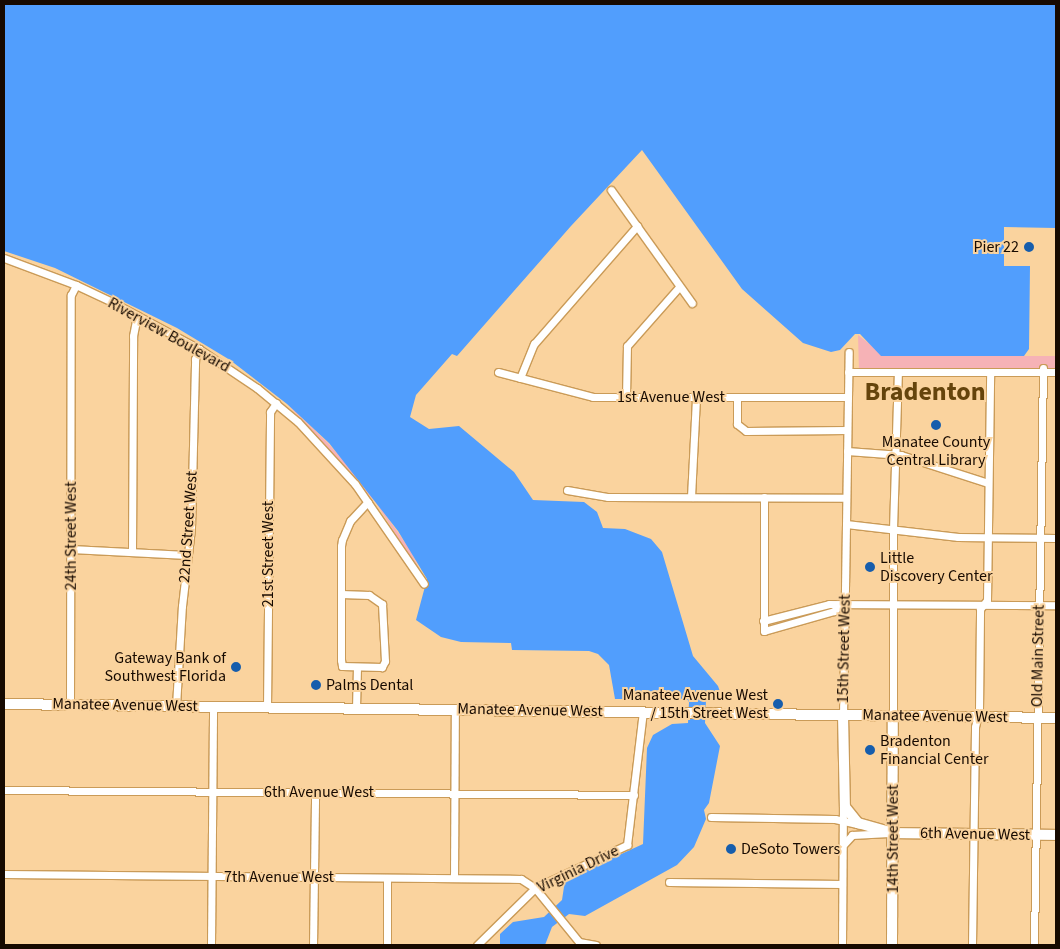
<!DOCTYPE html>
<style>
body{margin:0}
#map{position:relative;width:1060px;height:949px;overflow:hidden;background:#fad39e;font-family:"Source Sans 3",sans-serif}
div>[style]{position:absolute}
.green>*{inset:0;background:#f6b2b6}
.water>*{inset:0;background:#519efd}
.roads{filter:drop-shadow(1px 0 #ca9b58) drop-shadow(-1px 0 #ca9b58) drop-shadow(0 1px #ca9b58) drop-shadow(0 -1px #ca9b58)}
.street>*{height:7px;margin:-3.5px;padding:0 3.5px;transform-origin:3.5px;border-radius:3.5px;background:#fff}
.secondary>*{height:10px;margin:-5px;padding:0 5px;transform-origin:5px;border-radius:5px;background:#fff}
.dots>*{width:14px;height:14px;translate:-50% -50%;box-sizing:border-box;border:2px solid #fad39e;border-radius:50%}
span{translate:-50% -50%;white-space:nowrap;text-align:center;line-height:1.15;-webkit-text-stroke:4px #fad39e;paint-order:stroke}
.poi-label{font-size:16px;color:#170a00}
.right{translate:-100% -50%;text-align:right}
.left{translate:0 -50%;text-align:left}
.street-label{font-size:16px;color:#170a00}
.town-label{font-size:26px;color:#65440c;font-weight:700}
.frame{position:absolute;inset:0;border:5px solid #170a00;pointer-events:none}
</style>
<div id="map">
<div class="green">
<i style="clip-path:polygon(858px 335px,885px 356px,1056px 356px,1056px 372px,859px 372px)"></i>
<i style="clip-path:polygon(287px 404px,328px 443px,362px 482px,409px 548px,426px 582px,376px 503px)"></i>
</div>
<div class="water">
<i style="clip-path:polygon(4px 4px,1056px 4px,1056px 228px,1004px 227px,1004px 266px,1030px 266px,1029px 349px,1024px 356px,881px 356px,860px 334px,855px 334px,840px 350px,831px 352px,803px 343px,742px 289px,642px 150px,571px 226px,457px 356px,452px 354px,416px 395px,410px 417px,429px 429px,459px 426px,514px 472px,533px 500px,584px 502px,597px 512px,603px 528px,625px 529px,651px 539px,662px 552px,693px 656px,718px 686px,723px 700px,706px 700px,705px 723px,720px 746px,709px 803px,704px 810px,706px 819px,694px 847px,677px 865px,585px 916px,569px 914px,552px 927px,545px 945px,500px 945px,500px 934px,513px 922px,544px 917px,562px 900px,565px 880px,643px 844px,647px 748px,653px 735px,672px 724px,688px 723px,689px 702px,687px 699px,615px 699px,609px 665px,598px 654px,589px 651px,512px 650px,511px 643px,461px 642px,441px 637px,416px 620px,427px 579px,398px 531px,329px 443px,287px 404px,230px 360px,177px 328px,55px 268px,4px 251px)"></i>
</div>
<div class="roads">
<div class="street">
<i style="left:611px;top:190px;width:139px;rotate:54.4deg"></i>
<i style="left:4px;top:258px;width:77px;rotate:20.6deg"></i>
<i style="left:76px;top:285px;width:42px;rotate:25.3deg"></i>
<i style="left:114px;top:303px;width:97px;rotate:28.4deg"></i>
<i style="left:199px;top:349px;width:70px;rotate:33.9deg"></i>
<i style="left:257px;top:388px;width:53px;rotate:39.7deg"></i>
<i style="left:298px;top:422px;width:84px;rotate:47.4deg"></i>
<i style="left:355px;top:484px;width:121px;rotate:55.4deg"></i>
<i style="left:498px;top:372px;width:98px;rotate:14.7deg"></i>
<i style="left:593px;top:397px;width:255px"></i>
<i style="left:848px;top:372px;width:208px"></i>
<i style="left:520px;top:378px;width:37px;rotate:-68deg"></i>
<i style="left:534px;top:344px;width:157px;rotate:-48.9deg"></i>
<i style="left:626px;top:397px;width:51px;rotate:-88.9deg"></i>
<i style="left:627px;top:346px;width:79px;rotate:-48.6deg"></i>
<i style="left:737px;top:397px;width:27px;rotate:90deg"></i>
<i style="left:737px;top:424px;width:11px;rotate:38deg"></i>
<i style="left:746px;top:431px;width:101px;rotate:-0.6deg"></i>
<i style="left:847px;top:451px;width:54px;rotate:4.2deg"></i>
<i style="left:901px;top:455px;width:91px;rotate:17.8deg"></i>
<i style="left:567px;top:490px;width:42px;rotate:9.7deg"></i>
<i style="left:608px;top:497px;width:238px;rotate:0.2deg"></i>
<i style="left:691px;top:497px;width:100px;rotate:-87.1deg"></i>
<i style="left:764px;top:497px;width:134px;rotate:90deg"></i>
<i style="left:764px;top:631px;width:73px;rotate:-15.9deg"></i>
<i style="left:834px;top:611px;width:7px;rotate:-45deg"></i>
<i style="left:846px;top:524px;width:113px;rotate:6.6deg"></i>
<i style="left:958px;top:537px;width:98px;rotate:0.6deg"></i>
<i style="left:71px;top:549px;width:116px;rotate:3deg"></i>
<i style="left:132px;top:552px;width:216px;rotate:-89.7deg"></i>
<i style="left:133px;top:336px;width:21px;rotate:-79deg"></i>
<i style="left:341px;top:594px;width:28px;rotate:2deg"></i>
<i style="left:369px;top:595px;width:16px;rotate:35deg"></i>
<i style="left:382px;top:604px;width:57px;rotate:87deg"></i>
<i style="left:385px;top:661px;width:7px;rotate:117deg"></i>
<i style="left:382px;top:667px;width:40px;rotate:-178.6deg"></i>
<i style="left:342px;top:666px;width:6px;rotate:-99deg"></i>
<i style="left:341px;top:660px;width:114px;rotate:-90deg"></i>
<i style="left:341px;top:546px;width:6px;rotate:-81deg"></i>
<i style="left:342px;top:540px;width:21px;rotate:-67deg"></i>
<i style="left:350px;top:521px;width:26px;rotate:-47deg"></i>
<i style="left:763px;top:621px;width:68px;rotate:-14.4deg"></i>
<i style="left:829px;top:604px;width:227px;rotate:0.3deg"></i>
<i style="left:70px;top:704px;width:409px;rotate:-89.9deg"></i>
<i style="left:71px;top:295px;width:11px;rotate:-63deg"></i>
<i style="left:176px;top:706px;width:100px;rotate:-86.6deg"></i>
<i style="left:182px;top:606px;width:79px;rotate:-83.4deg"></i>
<i style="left:191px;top:528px;width:169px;rotate:-88.6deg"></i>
<i style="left:195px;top:359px;width:11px;rotate:-68deg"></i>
<i style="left:267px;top:707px;width:295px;rotate:-89.4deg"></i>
<i style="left:270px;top:412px;width:11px;rotate:-56deg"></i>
<i style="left:356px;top:708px;width:41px;rotate:-88.6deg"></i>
<i style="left:843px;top:715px;width:363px;rotate:-89.1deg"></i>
<i style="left:893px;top:715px;width:186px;rotate:-90deg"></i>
<i style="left:893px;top:529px;width:157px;rotate:-88.2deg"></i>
<i style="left:4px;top:790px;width:630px;rotate:0.45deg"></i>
<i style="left:711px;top:817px;width:124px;rotate:0.9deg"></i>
<i style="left:835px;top:819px;width:26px;rotate:13deg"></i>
<i style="left:844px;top:844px;width:12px;rotate:-48deg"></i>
<i style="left:852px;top:835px;width:37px;rotate:-3deg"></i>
<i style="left:4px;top:874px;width:517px;rotate:0.55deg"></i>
<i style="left:521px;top:879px;width:17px;rotate:33deg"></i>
<i style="left:535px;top:888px;width:70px;rotate:50.8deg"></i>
<i style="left:579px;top:942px;width:17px;rotate:10deg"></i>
<i style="left:454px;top:878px;width:169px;rotate:-89.7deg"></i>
<i style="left:669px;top:882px;width:173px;rotate:0.7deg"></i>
<i style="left:211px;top:945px;width:239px;rotate:-89.5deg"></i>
<i style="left:313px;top:945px;width:152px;rotate:-89.2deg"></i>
<i style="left:387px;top:945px;width:67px;rotate:-90deg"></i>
<i style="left:477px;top:945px;width:81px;rotate:-44.5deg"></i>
<i style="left:535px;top:888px;width:102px;rotate:-25.1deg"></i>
<i style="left:627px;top:845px;width:135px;rotate:-83.2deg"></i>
<i style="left:842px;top:945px;width:139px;rotate:-89.6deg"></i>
<i style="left:972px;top:945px;width:218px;rotate:-89.2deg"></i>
<i style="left:975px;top:727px;width:17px;rotate:-77deg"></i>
<i style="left:979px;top:710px;width:101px;rotate:-89.4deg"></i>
<i style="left:980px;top:609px;width:11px;rotate:-52deg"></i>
<i style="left:987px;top:600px;width:227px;rotate:-89.2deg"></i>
<i style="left:1034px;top:945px;width:577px;rotate:-89.11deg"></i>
</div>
<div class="secondary">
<i style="left:4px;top:704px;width:1052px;rotate:0.76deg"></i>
<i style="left:843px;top:715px;width:92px;rotate:88.8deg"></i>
<i style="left:845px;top:807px;width:21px;rotate:51deg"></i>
<i style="left:858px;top:823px;width:36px;rotate:16deg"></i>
<i style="left:893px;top:833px;width:163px;rotate:0.7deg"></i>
<i style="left:892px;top:945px;width:230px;rotate:-89.8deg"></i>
</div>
</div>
<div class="dots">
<i style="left:1029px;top:247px;background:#165dac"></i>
<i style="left:936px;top:425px;background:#165dac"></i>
<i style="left:870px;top:567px;background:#165dac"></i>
<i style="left:236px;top:667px;background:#165dac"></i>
<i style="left:316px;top:685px;background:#165dac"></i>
<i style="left:778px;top:704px;background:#165dac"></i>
<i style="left:870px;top:750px;background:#165dac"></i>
<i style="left:731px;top:849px;background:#165dac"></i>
</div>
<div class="poi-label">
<span class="right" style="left:1019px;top:247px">Pier 22</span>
<span style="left:936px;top:451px">Manatee County<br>Central Library</span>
<span class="left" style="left:880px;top:567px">Little<br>Discovery Center</span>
<span class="right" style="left:226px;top:667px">Gateway Bank of<br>Southwest Florida</span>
<span class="left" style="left:326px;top:685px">Palms Dental</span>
<span class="right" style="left:768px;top:704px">Manatee Avenue West<br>/ 15th Street West</span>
<span class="left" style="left:880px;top:750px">Bradenton<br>Financial Center</span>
<span class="left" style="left:741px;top:849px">DeSoto Towers</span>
</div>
<div class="street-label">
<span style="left:169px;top:335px;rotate:29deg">Riverview Boulevard</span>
<span style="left:671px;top:397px">1st Avenue West</span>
<span style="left:188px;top:527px;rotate:-86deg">22nd Street West</span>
<span style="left:71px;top:536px;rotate:-90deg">24th Street West</span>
<span style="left:268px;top:554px;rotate:-90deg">21st Street West</span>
<span style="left:844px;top:649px;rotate:-89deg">15th Street West</span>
<span style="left:1038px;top:656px;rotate:-89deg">Old Main Street</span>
<span style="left:125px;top:705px;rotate:1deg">Manatee Avenue West</span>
<span style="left:530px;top:710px;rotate:1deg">Manatee Avenue West</span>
<span style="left:935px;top:716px;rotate:1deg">Manatee Avenue West</span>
<span style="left:319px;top:792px">6th Avenue West</span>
<span style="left:975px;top:834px;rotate:1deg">6th Avenue West</span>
<span style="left:893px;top:839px;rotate:-90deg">14th Street West</span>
<span style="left:578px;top:869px;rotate:-26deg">Virginia Drive</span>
<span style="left:279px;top:877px">7th Avenue West</span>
</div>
<div class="town-label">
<span style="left:925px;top:392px">Bradenton</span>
</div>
<div class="frame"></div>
</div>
